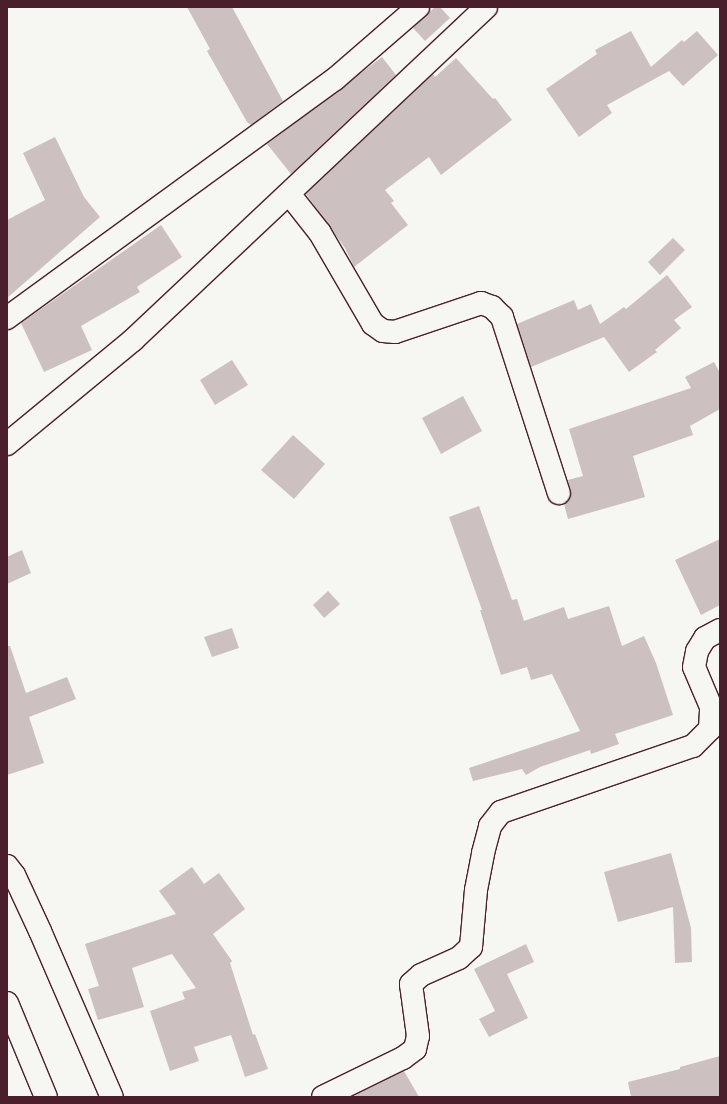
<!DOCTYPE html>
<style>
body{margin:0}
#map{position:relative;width:727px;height:1104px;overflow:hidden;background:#f6f6f2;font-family:"Playpen Sans",sans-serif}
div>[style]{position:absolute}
.building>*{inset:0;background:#ccc1c0}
.roads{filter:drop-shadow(1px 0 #4a1f2b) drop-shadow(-1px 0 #4a1f2b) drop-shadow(0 1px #4a1f2b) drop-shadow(0 -1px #4a1f2b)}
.minor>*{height:22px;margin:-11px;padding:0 11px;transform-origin:11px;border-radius:11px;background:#f6f6f2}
.primary>*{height:22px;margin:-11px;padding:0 11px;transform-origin:11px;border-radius:11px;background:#f6f6f2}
span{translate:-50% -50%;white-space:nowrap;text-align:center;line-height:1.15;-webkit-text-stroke:3.5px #f6f6f2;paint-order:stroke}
.frame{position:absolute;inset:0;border:8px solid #4a1f2b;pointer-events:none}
</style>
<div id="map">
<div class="building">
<i style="clip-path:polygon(187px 7px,232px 7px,283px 101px,251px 125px,247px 122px,207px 51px,210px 49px)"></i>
<i style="clip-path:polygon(435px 7px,440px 7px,450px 18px,425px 41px,413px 28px)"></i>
<i style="clip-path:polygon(631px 31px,651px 67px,682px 40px,684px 42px,697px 31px,718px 55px,683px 86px,669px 71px,607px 105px,612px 113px,579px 137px,546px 89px,597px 54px,595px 50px)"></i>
<i style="clip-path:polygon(382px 57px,396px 75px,291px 174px,267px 144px)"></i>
<i style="clip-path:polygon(456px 58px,493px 99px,495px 98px,512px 120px,441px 175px,429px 157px,385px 190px,394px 201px,391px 203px,408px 225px,354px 267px,345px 248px,306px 194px,433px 74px,435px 77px)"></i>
<i style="clip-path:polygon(55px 137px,84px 197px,100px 217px,7px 298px,7px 220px,45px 200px,23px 153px)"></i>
<i style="clip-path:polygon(161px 225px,182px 257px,137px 287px,140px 292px,81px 326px,92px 350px,44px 372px,21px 323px)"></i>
<i style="clip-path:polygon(673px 238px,685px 250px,660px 275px,648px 262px)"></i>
<i style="clip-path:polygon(667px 275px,692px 307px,674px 320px,681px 328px,655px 350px,657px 352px,629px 372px,604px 337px,531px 367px,517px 324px,574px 300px,578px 310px,591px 304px,600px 324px,624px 307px,626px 309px)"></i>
<i style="clip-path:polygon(232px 360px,248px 385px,215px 405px,200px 380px)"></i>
<i style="clip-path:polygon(714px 362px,720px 373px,720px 409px,690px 426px,693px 435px,633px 456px,645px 497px,568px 519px,564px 504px,571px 495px,568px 480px,583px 476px,569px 429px,691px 388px,685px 377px)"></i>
<i style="clip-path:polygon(463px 396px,482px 431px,441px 454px,422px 418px)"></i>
<i style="clip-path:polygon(293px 435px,325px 464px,294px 499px,261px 470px)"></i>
<i style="clip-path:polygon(479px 506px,512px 600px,517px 599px,524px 621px,564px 607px,568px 619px,609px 606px,622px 646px,644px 636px,656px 663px,673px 715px,615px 734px,619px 744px,591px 754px,590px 750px,540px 767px,526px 775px,522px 769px,473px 781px,469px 768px,580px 731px,552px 674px,531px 680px,527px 667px,501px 675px,480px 610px,482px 610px,449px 517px)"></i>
<i style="clip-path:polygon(720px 539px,720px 605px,701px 615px,675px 560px)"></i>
<i style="clip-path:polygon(22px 550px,31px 573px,7px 584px,7px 557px)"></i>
<i style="clip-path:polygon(328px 591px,340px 604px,324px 618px,313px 605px)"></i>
<i style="clip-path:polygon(232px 628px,239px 648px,212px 657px,204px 637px)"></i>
<i style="clip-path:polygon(7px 646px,10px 646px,26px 693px,67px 677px,76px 699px,29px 717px,44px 763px,7px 775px)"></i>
<i style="clip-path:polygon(671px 853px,691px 928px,692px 962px,675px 963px,673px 907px,618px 922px,604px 872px)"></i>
<i style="clip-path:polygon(192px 867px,204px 884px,219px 873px,245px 909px,213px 934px,232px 961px,230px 963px,253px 1035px,255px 1034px,268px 1069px,245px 1077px,231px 1035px,194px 1047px,199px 1061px,170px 1071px,150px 1011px,185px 999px,182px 992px,196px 988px,172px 954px,132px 968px,144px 1007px,98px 1020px,88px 989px,99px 986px,85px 944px,176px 914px,159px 891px)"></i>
<i style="clip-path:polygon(526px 944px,534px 962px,507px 974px,528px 1018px,489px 1037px,479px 1019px,495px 1011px,474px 969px)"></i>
<i style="clip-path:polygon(720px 1056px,720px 1097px,631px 1097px,628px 1082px,680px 1069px,680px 1067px)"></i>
<i style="clip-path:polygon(404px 1071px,419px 1097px,353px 1097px,361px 1092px)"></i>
</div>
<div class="roads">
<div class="minor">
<i style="left:290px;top:195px;width:48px;rotate:51.7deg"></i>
<i style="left:320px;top:233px;width:105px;rotate:59.8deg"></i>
<i style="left:373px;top:324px;width:12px;rotate:35deg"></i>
<i style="left:383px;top:331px;width:12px;rotate:5deg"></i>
<i style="left:395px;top:332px;width:91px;rotate:-18.6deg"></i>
<i style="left:481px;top:303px;width:12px;rotate:20deg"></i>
<i style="left:492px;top:307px;width:14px;rotate:45deg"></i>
<i style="left:502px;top:317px;width:185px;rotate:72.1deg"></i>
<i style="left:7px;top:318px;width:406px;rotate:-36.1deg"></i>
<i style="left:335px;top:79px;width:110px;rotate:-40.9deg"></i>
<i style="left:7px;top:444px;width:163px;rotate:-39.5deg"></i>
<i style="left:133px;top:340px;width:485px;rotate:-43.3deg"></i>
<i style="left:7px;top:866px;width:11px;rotate:52deg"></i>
<i style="left:14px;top:875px;width:62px;rotate:65.1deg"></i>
<i style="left:40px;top:931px;width:181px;rotate:66.6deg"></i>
<i style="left:323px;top:1097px;width:89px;rotate:-26deg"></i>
<i style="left:403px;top:1058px;width:15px;rotate:-37deg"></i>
<i style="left:415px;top:1049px;width:13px;rotate:-77deg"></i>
<i style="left:418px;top:1036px;width:52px;rotate:-97.7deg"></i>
<i style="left:411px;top:984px;width:13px;rotate:-42deg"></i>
<i style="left:421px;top:975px;width:42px;rotate:-24.1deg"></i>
<i style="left:459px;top:958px;width:16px;rotate:-43deg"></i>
<i style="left:471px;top:947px;width:57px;rotate:-85deg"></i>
<i style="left:476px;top:890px;width:38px;rotate:-79deg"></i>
<i style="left:483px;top:853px;width:28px;rotate:-75deg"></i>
<i style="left:490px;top:826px;width:18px;rotate:-52deg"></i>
<i style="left:501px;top:812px;width:203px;rotate:-19deg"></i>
<i style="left:693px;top:746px;width:24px;rotate:-45deg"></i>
<i style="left:710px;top:729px;width:22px;rotate:-87deg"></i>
<i style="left:711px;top:707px;width:43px;rotate:-113deg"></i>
<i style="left:694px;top:667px;width:16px;rotate:-79deg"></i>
<i style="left:697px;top:651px;width:15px;rotate:-58deg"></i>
<i style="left:705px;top:638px;width:17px;rotate:-28deg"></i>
</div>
<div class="primary">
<i style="left:7px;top:1003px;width:102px;rotate:67.5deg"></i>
</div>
</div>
<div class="frame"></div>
</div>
